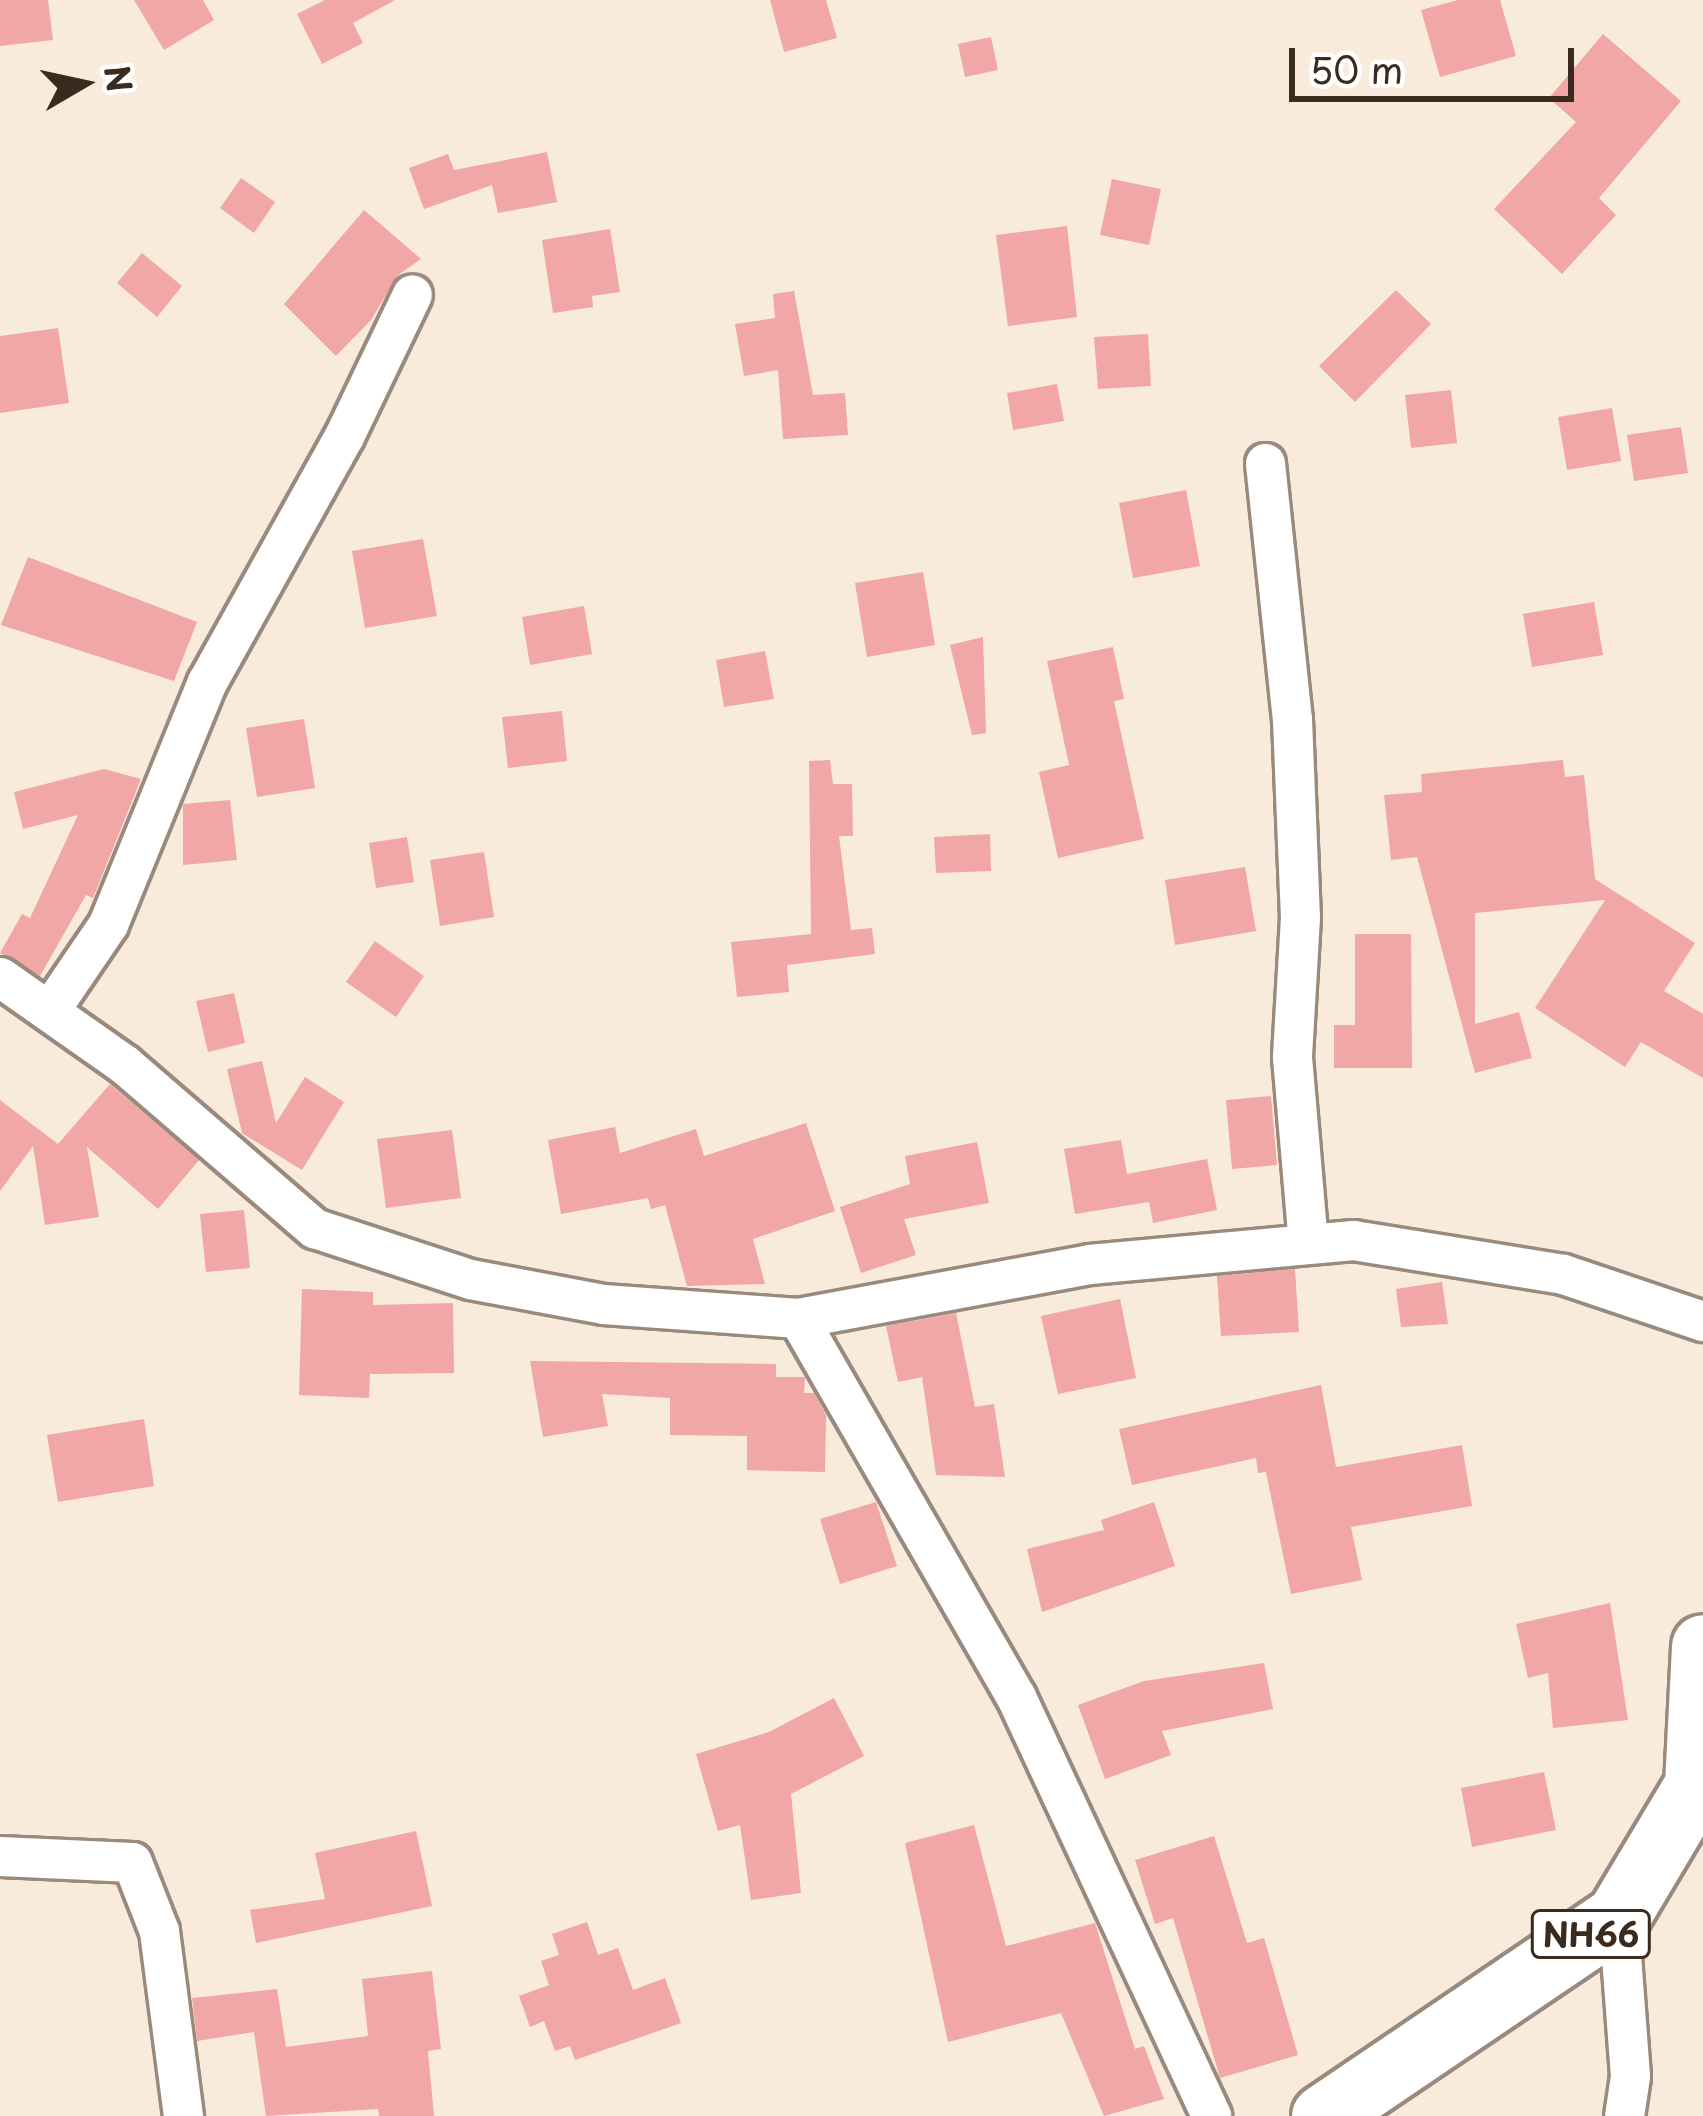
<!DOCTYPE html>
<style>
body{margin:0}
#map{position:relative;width:1703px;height:2116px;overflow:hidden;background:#f9ebdc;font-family:"Playpen Sans",sans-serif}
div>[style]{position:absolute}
.building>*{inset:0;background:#f0a7a5}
.roads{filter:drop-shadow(3px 0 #9a8a7d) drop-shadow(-3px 0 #9a8a7d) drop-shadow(0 3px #9a8a7d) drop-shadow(0 -3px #9a8a7d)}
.street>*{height:39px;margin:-19.5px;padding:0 19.5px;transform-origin:19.5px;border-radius:19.5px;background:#fff}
.primary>*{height:63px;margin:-31.5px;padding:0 31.5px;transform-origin:31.5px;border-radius:31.5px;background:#fff}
span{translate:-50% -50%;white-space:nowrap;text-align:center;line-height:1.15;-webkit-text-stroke:10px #fff;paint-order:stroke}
.shield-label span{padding:3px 9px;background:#fff;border:3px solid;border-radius:9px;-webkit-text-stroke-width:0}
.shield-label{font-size:33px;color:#3b2a1e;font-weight:700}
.north{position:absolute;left:24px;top:24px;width:120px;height:120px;-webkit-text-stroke:9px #fff;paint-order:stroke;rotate:81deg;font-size:33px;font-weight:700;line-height:48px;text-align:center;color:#3b2a1e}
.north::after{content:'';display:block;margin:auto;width:42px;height:54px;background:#3b2a1e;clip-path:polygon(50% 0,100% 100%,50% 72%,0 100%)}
.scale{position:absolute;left:1289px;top:48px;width:285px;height:54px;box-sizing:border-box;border:6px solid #3b2a1e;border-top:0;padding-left:15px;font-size:36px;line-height:42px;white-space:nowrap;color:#3b2a1e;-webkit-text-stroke:9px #fff;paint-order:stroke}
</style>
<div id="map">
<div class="building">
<i style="clip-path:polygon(0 0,48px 0,53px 40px,0 46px)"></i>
<i style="clip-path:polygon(134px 0,203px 0,214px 20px,164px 50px)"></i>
<i style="clip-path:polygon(325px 0,395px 0,353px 23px,363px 43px,322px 64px,297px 14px)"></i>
<i style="clip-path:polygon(770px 0,826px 0,837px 38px,784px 52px)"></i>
<i style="clip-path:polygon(1458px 0,1500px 0,1516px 56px,1440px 77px,1421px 10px)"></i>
<i style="clip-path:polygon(1603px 34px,1681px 101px,1599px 198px,1616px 215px,1562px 274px,1494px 209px,1576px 122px,1549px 98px)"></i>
<i style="clip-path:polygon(991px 37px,998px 70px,965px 77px,958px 44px)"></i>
<i style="clip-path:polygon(547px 152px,557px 202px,498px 213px,492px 185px,424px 209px,409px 168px,448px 154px,454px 170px)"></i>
<i style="clip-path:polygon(241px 178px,275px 202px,254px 233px,220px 208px)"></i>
<i style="clip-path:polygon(1112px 179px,1161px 189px,1149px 245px,1100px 235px)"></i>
<i style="clip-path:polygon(364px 210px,421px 259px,398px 275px,371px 320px,336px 356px,284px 304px)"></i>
<i style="clip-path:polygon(1067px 226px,1077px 317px,1008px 326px,996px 235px)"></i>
<i style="clip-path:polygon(610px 229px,620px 292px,592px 296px,593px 307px,553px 313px,542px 240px)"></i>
<i style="clip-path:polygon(142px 253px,182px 286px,157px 317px,117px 283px)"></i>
<i style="clip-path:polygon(1396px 290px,1431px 324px,1355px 402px,1319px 366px)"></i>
<i style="clip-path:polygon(794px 291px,813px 395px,845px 393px,848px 435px,783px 439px,778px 370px,744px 376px,735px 324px,775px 318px,773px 294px)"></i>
<i style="clip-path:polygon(58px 328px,69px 403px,0 413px,0 336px)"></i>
<i style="clip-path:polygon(1148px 334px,1151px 386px,1098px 389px,1094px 337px)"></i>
<i style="clip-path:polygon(1057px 384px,1064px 421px,1013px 430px,1007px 393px)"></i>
<i style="clip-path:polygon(1451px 390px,1457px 443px,1411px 448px,1405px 395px)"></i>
<i style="clip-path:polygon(1612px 408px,1621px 461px,1567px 470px,1558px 417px)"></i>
<i style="clip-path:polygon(1681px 427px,1688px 473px,1634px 481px,1627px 435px)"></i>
<i style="clip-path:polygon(1186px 490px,1200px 566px,1133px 578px,1119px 503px)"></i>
<i style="clip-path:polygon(423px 539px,437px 616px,365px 628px,352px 551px)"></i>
<i style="clip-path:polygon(28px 557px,197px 622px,174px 681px,1px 625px)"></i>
<i style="clip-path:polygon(923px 572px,935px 645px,867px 657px,855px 583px)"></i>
<i style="clip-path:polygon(1594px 602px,1603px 655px,1532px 667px,1523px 614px)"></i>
<i style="clip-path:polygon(584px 606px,592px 654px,530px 665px,522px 617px)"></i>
<i style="clip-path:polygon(983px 637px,986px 733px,972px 735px,950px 645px)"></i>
<i style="clip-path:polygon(1113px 647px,1124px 699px,1114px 701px,1144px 839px,1058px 858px,1039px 772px,1069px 765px,1047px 661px)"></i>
<i style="clip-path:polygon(765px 651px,774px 699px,724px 707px,716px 660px)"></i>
<i style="clip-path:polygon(562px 711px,567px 761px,508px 768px,502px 717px)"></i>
<i style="clip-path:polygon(304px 719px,315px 788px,257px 797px,246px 728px)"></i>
<i style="clip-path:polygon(830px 760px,833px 784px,852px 784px,853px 836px,839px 836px,851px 930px,872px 928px,875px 954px,787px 965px,789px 992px,737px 997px,731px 942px,811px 934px,809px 761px)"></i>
<i style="clip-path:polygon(1563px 760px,1565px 777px,1584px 775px,1595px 879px,1695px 943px,1664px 991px,1703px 1014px,1703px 1078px,1641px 1042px,1625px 1067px,1535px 1008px,1605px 900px,1475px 913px,1475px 1024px,1519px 1012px,1532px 1058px,1475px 1073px,1417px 857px,1391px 860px,1384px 795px,1422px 792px,1421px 774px)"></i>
<i style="clip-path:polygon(104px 769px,141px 779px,93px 898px,86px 895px,40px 976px,0 953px,22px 914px,30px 918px,78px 815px,23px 829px,14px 792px)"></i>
<i style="clip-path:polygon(230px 800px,237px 860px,183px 865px,183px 804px)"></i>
<i style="clip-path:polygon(990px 834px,991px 871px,936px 873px,934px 837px)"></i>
<i style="clip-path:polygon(407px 837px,414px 882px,376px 888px,369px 843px)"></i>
<i style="clip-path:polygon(484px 852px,494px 917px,440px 926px,430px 860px)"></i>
<i style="clip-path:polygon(1245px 867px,1256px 931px,1175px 945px,1165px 880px)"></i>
<i style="clip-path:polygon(1355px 934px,1411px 934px,1412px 1068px,1334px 1068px,1334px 1025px,1355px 1025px)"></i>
<i style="clip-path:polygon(375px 941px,424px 976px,396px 1017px,346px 982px)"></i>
<i style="clip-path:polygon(234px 993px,245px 1043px,208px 1052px,196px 1001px)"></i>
<i style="clip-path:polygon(262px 1061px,276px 1123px,305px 1077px,344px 1102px,302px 1170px,242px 1133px,227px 1069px)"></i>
<i style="clip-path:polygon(110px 1084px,199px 1160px,158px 1209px,87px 1147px,99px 1217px,45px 1225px,33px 1146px,0 1191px,0 1100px,58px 1144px)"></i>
<i style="clip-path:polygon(1271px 1096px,1277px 1165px,1232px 1169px,1226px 1100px)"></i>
<i style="clip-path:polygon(806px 1123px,835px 1211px,753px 1239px,765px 1284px,687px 1286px,665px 1205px,651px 1209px,648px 1198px,561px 1214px,548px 1140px,615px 1127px,620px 1153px,696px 1129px,704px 1156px)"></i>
<i style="clip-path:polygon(452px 1130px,461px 1198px,386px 1208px,377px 1139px)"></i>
<i style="clip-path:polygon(1121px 1140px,1127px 1174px,1207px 1159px,1217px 1210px,1153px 1223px,1149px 1202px,1075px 1214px,1064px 1149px)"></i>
<i style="clip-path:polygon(977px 1142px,989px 1203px,904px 1219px,916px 1255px,861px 1273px,840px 1207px,910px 1184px,905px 1156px)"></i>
<i style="clip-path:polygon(244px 1210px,250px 1268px,206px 1272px,200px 1214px)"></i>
<i style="clip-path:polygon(1295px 1269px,1299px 1332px,1221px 1336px,1217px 1276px)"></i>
<i style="clip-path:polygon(1442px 1282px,1448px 1324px,1401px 1327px,1396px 1289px)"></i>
<i style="clip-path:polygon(302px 1289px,373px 1292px,373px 1305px,453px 1303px,454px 1373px,370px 1374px,369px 1398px,299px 1395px)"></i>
<i style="clip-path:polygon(1120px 1299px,1136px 1378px,1058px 1394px,1041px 1316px)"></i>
<i style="clip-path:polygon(956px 1313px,975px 1407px,994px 1404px,1005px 1477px,936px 1475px,922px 1377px,898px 1382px,886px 1326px)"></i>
<i style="clip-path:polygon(530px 1361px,776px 1364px,776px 1377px,805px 1377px,804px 1393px,814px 1393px,826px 1415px,825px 1472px,747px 1470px,747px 1436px,670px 1435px,670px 1398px,602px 1394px,608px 1426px,543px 1437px)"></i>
<i style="clip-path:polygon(1321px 1385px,1336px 1467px,1462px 1445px,1472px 1506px,1351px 1527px,1362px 1580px,1291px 1594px,1266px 1472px,1258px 1473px,1256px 1458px,1132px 1485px,1119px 1429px)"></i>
<i style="clip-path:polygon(144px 1419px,154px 1486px,58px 1502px,47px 1435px)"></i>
<i style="clip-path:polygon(876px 1502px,897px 1566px,840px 1584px,820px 1519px)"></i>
<i style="clip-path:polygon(1154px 1502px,1175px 1566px,1042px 1612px,1027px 1549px,1104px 1530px,1101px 1520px)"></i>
<i style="clip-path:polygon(1610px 1603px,1628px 1720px,1553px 1728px,1548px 1673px,1528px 1678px,1516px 1624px)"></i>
<i style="clip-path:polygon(1264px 1663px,1273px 1709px,1162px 1731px,1171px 1755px,1105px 1779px,1078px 1705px,1144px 1681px)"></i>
<i style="clip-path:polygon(834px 1698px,864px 1756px,791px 1794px,801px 1893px,751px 1900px,740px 1825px,718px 1831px,696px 1754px,769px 1732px)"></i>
<i style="clip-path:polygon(1544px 1772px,1556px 1830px,1472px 1847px,1461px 1788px)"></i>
<i style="clip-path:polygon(974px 1825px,1006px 1946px,1095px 1923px,1135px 2049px,1144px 2046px,1164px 2099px,1104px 2116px,1061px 2013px,948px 2042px,905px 1843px)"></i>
<i style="clip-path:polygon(416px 1831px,432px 1906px,256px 1943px,250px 1910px,325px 1899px,315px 1853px)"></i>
<i style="clip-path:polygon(1214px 1836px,1247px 1943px,1264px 1938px,1298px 2055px,1220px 2078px,1173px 1918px,1155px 1924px,1135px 1860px)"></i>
<i style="clip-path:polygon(587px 1922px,598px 1955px,618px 1948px,633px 1990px,665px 1978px,681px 2023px,575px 2060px,570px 2046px,555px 2051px,544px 2021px,530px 2027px,519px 1996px,549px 1985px,541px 1961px,559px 1955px,552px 1934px)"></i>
<i style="clip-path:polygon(432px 1971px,441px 2049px,428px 2051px,434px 2116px,379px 2116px,378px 2109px,266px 2116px,254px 2032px,197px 2041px,192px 1998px,277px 1989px,286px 2047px,368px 2036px,362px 1979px)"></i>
</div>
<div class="roads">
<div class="street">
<i style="left:1265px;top:463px;width:257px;rotate:84deg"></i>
<i style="left:1292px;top:719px;width:198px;rotate:87.7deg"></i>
<i style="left:1300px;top:917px;width:140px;rotate:93.3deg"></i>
<i style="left:1292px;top:1057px;width:187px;rotate:85.1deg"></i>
<i style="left:0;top:977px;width:153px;rotate:35.1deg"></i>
<i style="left:125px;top:1065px;width:250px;rotate:40.8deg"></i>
<i style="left:314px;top:1228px;width:164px;rotate:18.1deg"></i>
<i style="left:470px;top:1279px;width:135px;rotate:10.6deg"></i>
<i style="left:603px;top:1304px;width:196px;rotate:4.1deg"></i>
<i style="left:798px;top:1318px;width:296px;rotate:-10.5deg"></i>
<i style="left:1089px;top:1264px;width:265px;rotate:-5.2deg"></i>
<i style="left:1353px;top:1240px;width:213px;rotate:9.2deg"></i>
<i style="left:1563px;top:1274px;width:148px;rotate:18.6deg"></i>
<i style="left:51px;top:1008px;width:102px;rotate:-55.8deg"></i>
<i style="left:108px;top:924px;width:261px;rotate:-67.8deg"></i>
<i style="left:207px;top:682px;width:282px;rotate:-60.9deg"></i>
<i style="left:344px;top:436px;width:157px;rotate:-64.4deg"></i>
<i style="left:798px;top:1318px;width:437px;rotate:60.1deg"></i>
<i style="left:1016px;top:1697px;width:462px;rotate:65deg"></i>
<i style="left:0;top:1856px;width:132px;rotate:2.6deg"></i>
<i style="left:132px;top:1862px;width:74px;rotate:68.6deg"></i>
<i style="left:159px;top:1931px;width:187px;rotate:82.6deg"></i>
<i style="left:1618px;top:1916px;width:160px;rotate:85.7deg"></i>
<i style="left:1630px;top:2076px;width:40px;rotate:98.5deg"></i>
</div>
<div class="primary">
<i style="left:1323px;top:2116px;width:356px;rotate:-34.1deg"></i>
<i style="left:1618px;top:1916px;width:152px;rotate:-59.2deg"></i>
<i style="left:1696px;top:1785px;width:139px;rotate:-87.1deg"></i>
</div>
</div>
<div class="shield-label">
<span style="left:1591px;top:1934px">NH66</span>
</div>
<div class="north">N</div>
<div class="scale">50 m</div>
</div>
